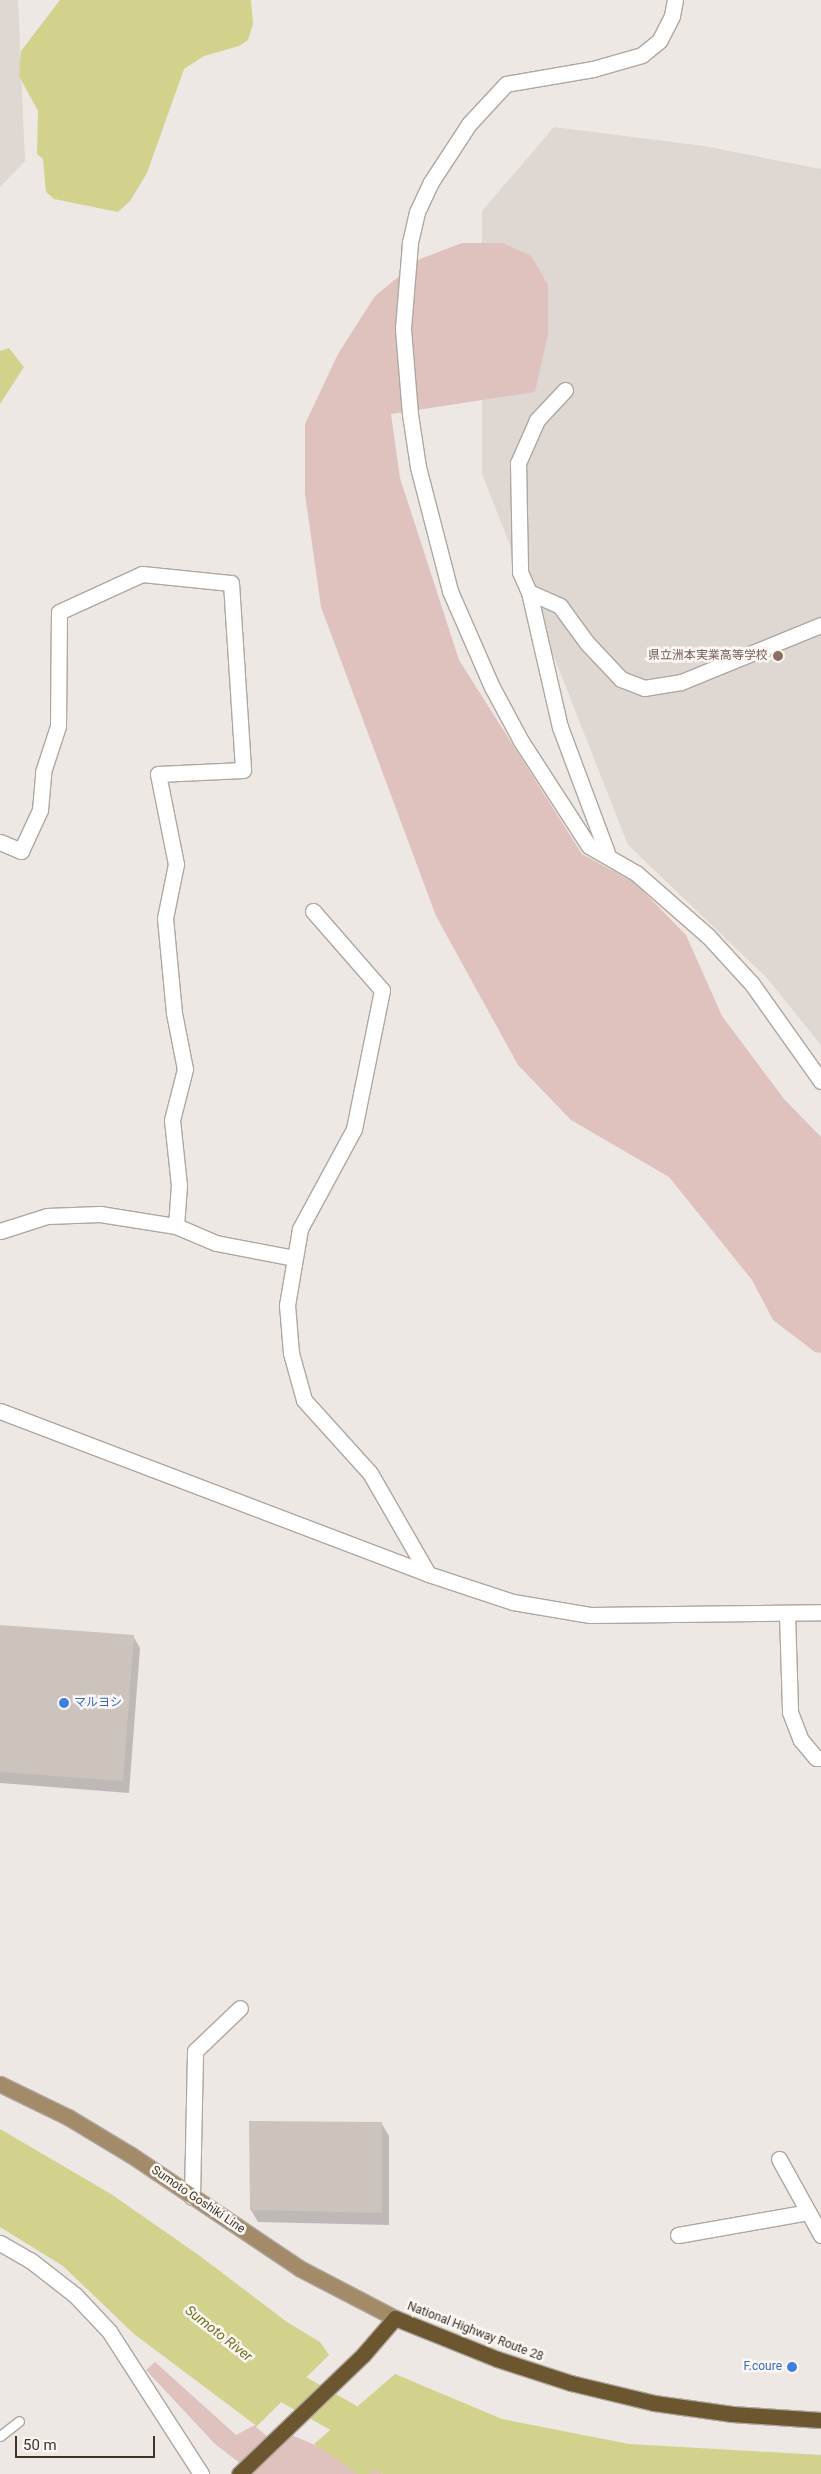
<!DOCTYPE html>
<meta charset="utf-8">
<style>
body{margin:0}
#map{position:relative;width:821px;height:2474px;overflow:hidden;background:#eee8e4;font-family:Roboto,"Noto Sans JP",sans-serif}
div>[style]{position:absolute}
.built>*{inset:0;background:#ded7d2}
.green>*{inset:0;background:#dfc1bd}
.water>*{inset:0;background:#d2d28d}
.pier>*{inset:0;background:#eee8e4}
.shadow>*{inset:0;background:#0003}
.river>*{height:34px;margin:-17px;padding:0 17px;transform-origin:17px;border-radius:17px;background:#d2d28d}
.building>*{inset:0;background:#ccc3bc}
.roads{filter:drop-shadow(1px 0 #afa79f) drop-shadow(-1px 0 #afa79f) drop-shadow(0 1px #afa79f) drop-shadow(0 -1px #afa79f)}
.lane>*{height:9px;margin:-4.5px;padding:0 4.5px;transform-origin:4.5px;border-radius:4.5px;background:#fff}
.street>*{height:15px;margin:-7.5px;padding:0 7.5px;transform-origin:7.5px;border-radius:7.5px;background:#fff}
.secondary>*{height:15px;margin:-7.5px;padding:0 7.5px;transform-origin:7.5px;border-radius:7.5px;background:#fff}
.primary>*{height:15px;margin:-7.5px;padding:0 7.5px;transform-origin:7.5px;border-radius:7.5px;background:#a38b69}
.highway>*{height:15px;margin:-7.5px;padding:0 7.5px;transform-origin:7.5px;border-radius:7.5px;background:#6c562f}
.dots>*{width:14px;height:14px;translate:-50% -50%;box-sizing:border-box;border:2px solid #faf7f5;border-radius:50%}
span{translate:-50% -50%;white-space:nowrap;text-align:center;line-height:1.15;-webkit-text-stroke:5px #faf7f5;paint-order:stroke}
.education-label{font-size:12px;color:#785e54}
.right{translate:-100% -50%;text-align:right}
.shop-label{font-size:12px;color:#366cbe}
.left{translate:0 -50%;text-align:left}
.street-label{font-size:12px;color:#403323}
.water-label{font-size:14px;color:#71711b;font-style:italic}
.scale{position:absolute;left:15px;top:2436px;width:140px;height:22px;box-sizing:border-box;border:2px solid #403323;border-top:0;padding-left:6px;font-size:15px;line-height:18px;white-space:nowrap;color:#403323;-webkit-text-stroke:4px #faf7f5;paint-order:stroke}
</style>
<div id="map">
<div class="built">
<i style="clip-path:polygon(0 0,18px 0,25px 161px,0 187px)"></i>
<i style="clip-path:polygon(554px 127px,704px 146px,821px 169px,821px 1045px,766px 977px,628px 845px,482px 474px,482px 211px)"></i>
</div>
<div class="green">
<i style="clip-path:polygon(462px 243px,503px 243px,531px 256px,548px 285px,548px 334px,535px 392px,391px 414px,400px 478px,459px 660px,582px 854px,635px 883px,686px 935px,722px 1016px,784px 1099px,821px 1137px,821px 1353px,815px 1352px,773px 1320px,752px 1280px,669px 1177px,571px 1120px,518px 1065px,436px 916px,321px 607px,305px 494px,305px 424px,338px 354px,375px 296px,420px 259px)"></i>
<i style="clip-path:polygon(155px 2362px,236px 2435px,261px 2422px,383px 2474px,254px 2474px,215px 2444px,146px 2370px)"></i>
</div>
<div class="water">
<i style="clip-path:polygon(60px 0,251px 0,253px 24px,248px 40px,239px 46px,204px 56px,184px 69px,147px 173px,130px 201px,118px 212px,54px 199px,46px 192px,43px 159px,37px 154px,38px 111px,19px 76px,21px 51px)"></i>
<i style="clip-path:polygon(9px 348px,24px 367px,0 404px,0 351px)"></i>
<i style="clip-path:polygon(0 2129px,111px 2194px,200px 2256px,287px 2322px,320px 2342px,339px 2369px,270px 2436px,134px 2334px,63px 2266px,0 2227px)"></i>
<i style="clip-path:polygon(395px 2374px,502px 2419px,629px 2444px,821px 2455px,821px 2474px,383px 2474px,371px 2469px,371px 2474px,358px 2474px,314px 2444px)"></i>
</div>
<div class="pier">
<i style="clip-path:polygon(331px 2353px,341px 2368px,269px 2438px,256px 2427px)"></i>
</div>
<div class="shadow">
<i style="clip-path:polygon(0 1626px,133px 1636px,140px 1648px,129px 1793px,0 1783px)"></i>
<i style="clip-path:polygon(382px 2124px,389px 2136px,389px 2225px,258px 2222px,251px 2210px)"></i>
</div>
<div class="river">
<i style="left:282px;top:2383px;width:184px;rotate:29.6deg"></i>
</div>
<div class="building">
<i style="clip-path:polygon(0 1625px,134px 1635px,123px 1781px,0 1772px)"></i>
<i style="clip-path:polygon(249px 2121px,382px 2122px,382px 2213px,250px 2210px)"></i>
</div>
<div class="roads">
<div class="lane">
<i style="left:0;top:2436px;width:24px;rotate:-38deg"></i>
</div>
<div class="street">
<i style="left:675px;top:0;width:16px;rotate:101deg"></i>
<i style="left:672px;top:16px;width:28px;rotate:117deg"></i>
<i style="left:659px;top:41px;width:22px;rotate:141deg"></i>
<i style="left:642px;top:55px;width:51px;rotate:164.1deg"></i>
<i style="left:593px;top:69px;width:88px;rotate:170.2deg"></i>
<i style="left:506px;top:84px;width:54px;rotate:132.8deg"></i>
<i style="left:469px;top:124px;width:69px;rotate:123.2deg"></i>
<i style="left:431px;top:182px;width:33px;rotate:115deg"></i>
<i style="left:417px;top:212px;width:32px;rotate:103deg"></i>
<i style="left:410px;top:243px;width:86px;rotate:94.7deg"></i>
<i style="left:403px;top:329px;width:85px;rotate:85.3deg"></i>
<i style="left:410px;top:414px;width:54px;rotate:81.4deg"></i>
<i style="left:418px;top:467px;width:128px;rotate:75.5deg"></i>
<i style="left:450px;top:591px;width:105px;rotate:66.4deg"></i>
<i style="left:492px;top:687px;width:61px;rotate:61.8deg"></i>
<i style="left:521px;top:741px;width:125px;rotate:57.1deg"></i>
<i style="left:589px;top:846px;width:54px;rotate:29.9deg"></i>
<i style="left:636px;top:873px;width:96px;rotate:41.2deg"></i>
<i style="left:708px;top:936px;width:65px;rotate:47.5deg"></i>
<i style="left:752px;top:984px;width:119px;rotate:54.6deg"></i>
<i style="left:565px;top:390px;width:41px;rotate:133deg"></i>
<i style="left:537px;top:420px;width:47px;rotate:113.8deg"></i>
<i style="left:518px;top:463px;width:109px;rotate:88.9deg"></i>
<i style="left:520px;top:572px;width:22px;rotate:66deg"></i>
<i style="left:529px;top:592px;width:139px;rotate:77.1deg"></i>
<i style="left:560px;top:727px;width:134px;rotate:69.5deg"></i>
<i style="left:529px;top:592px;width:34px;rotate:24deg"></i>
<i style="left:560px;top:606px;width:46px;rotate:53.9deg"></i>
<i style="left:587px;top:643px;width:50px;rotate:46.6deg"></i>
<i style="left:621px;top:679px;width:25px;rotate:21deg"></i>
<i style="left:644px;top:688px;width:37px;rotate:-9deg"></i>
<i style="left:681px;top:682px;width:151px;rotate:-22.2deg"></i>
<i style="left:0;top:842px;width:23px;rotate:23deg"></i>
<i style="left:21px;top:851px;width:45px;rotate:-65.1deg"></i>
<i style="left:40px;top:810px;width:38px;rotate:-85deg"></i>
<i style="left:43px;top:772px;width:48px;rotate:-71.9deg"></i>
<i style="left:58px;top:726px;width:114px;rotate:-89.5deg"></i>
<i style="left:59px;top:612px;width:91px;rotate:-24.6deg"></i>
<i style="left:142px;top:574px;width:89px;rotate:5.8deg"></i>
<i style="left:231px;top:583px;width:187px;rotate:86.3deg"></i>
<i style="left:243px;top:770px;width:85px;rotate:177.3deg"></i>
<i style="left:158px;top:774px;width:92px;rotate:78.7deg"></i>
<i style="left:176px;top:864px;width:55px;rotate:101.5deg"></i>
<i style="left:165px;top:918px;width:95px;rotate:84.6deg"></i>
<i style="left:174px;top:1013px;width:57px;rotate:78.9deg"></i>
<i style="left:185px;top:1069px;width:53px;rotate:104.3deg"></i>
<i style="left:172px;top:1120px;width:65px;rotate:83.9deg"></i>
<i style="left:179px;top:1185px;width:41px;rotate:94.2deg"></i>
<i style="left:313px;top:911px;width:105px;rotate:48.9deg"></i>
<i style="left:382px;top:990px;width:142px;rotate:101.4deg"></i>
<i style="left:354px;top:1129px;width:114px;rotate:118.4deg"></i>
<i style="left:300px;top:1229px;width:77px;rotate:99.7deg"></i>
<i style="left:287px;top:1305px;width:48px;rotate:85.2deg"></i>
<i style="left:291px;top:1353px;width:49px;rotate:74.5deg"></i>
<i style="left:304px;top:1400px;width:98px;rotate:47.9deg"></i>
<i style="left:370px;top:1473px;width:116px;rotate:60.1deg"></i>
<i style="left:0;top:1231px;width:49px;rotate:-17.7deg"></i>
<i style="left:47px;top:1216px;width:53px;rotate:-2.2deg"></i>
<i style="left:100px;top:1214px;width:77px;rotate:9deg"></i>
<i style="left:176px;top:1226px;width:43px;rotate:23deg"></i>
<i style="left:216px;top:1243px;width:79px;rotate:10.9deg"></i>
<i style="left:787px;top:1614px;width:98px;rotate:88.2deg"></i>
<i style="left:790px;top:1712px;width:30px;rotate:69deg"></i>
<i style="left:801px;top:1740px;width:23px;rotate:50deg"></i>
<i style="left:816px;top:1758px;width:5px"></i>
<i style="left:779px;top:2159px;width:87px;rotate:61.1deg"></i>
<i style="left:192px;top:2197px;width:146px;rotate:-88.8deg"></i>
<i style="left:195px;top:2051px;width:62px;rotate:-43.7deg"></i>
<i style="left:678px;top:2235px;width:132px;rotate:-10deg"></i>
<i style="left:0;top:2243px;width:34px;rotate:30deg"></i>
<i style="left:30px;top:2260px;width:57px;rotate:37.9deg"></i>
<i style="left:75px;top:2295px;width:50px;rotate:46.6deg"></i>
<i style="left:109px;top:2331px;width:170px;rotate:57.2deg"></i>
</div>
<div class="secondary">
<i style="left:0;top:1411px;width:458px;rotate:20.8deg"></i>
<i style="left:428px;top:1574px;width:89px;rotate:18.2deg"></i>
<i style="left:513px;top:1602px;width:78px;rotate:9.6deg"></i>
<i style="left:590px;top:1615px;width:231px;rotate:-0.7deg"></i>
</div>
<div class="primary">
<i style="left:0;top:2084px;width:76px;rotate:25.9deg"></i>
<i style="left:68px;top:2117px;width:74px;rotate:31.1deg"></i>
<i style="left:131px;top:2155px;width:202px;rotate:33.9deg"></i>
<i style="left:299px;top:2268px;width:108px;rotate:27.5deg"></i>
</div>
<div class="highway">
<i style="left:239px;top:2474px;width:172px;rotate:-43.8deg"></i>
<i style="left:363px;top:2355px;width:49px;rotate:-49.1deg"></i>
<i style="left:395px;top:2318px;width:110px;rotate:21.9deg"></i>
<i style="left:497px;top:2359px;width:78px;rotate:18deg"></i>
<i style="left:571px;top:2383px;width:85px;rotate:13.5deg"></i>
<i style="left:654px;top:2403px;width:79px;rotate:8deg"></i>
<i style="left:732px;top:2414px;width:89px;rotate:3.9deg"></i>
</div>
</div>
<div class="dots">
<i style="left:778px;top:656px;background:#8d6e63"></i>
<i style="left:64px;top:1703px;background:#3f7fe0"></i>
<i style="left:792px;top:2367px;background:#3f7fe0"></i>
</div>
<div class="education-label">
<span class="right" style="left:768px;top:656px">県立洲本実業高等学校</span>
</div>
<div class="shop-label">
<span class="left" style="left:74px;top:1703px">マルヨシ</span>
<span class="right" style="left:782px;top:2367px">F.coure</span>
</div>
<div class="street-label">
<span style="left:198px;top:2200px;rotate:34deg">Sumoto Goshiki Line</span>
<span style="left:475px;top:2332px;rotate:21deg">National Highway Route 28</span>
</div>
<div class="water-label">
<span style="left:219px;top:2333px;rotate:38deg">Sumoto River</span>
</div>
<div class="scale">50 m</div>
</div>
